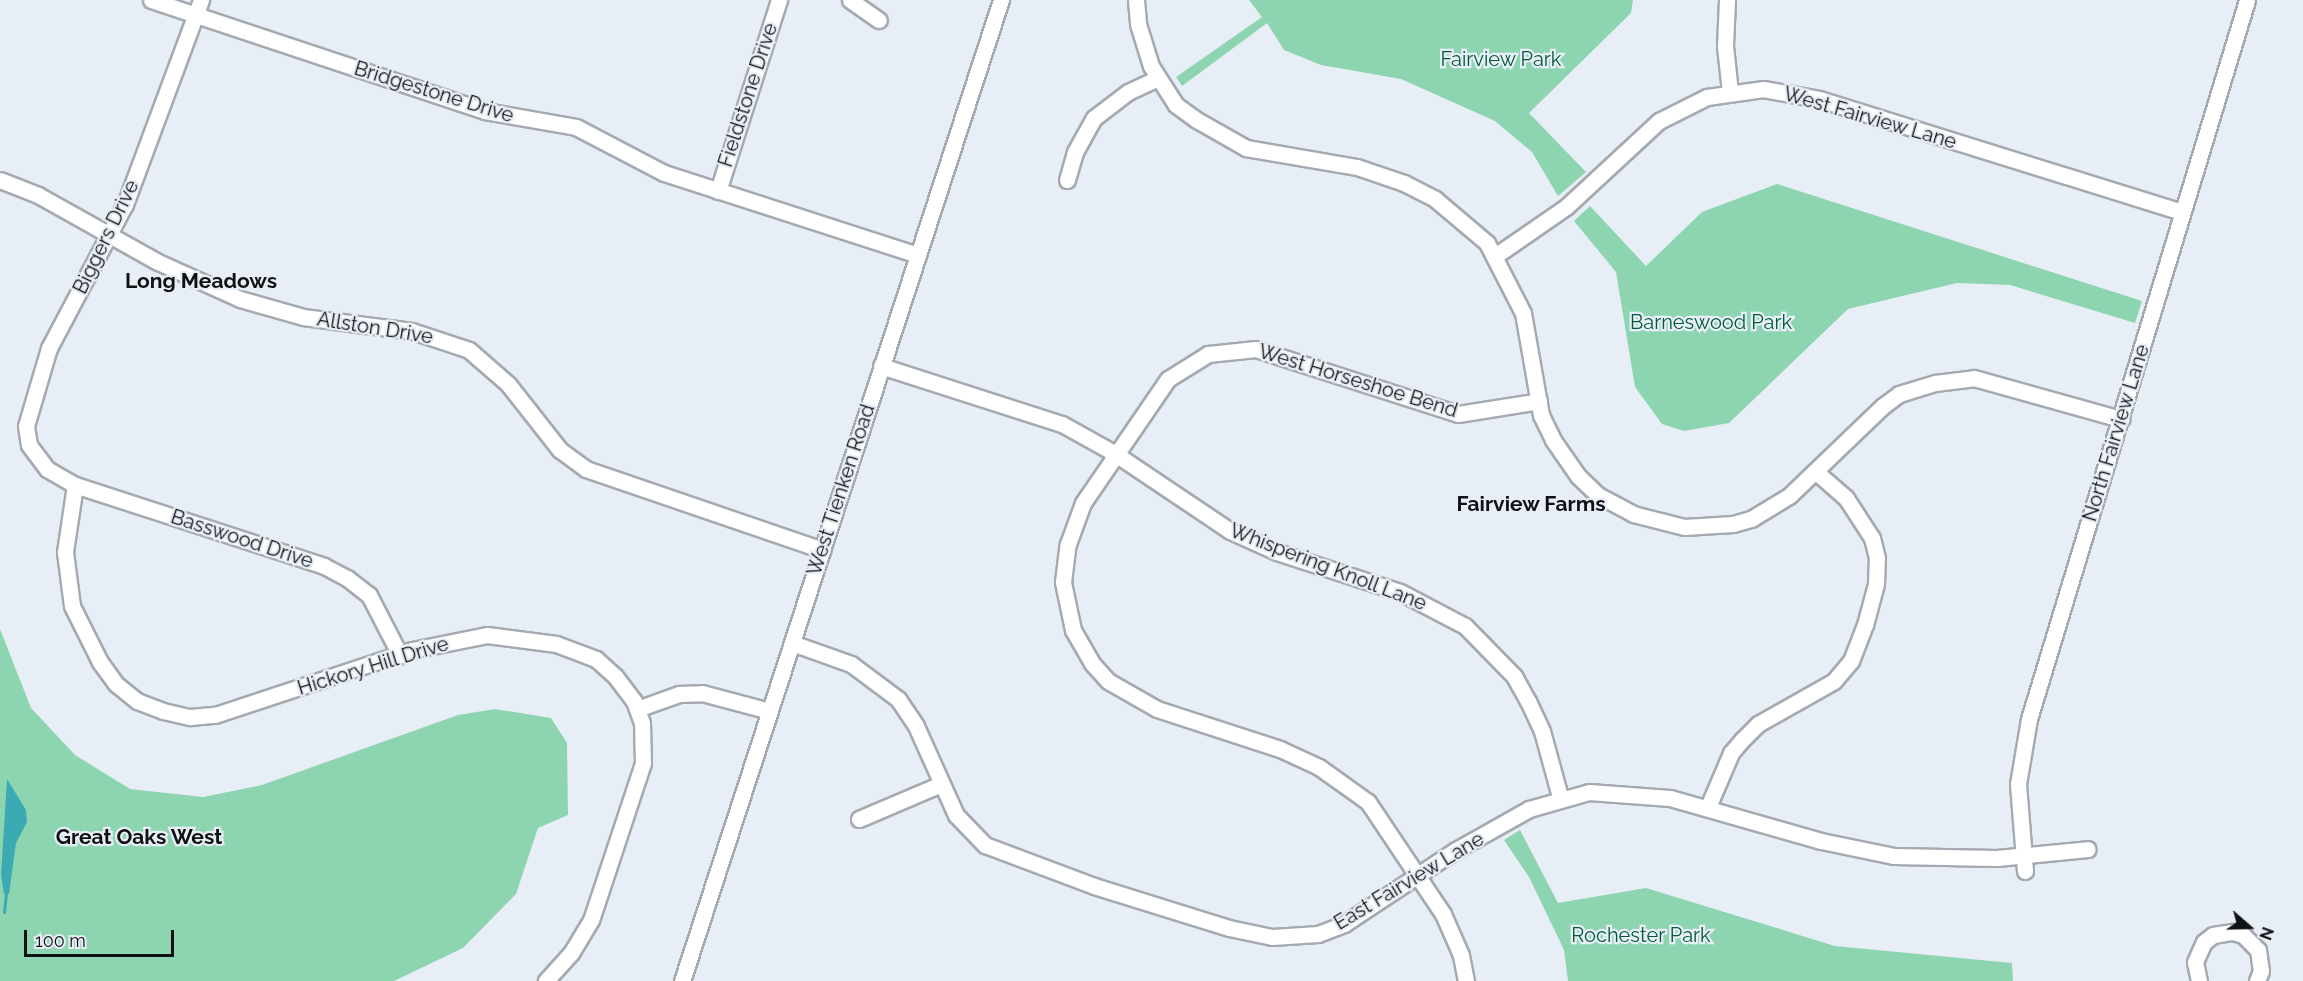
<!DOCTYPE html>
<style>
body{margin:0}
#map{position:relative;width:2303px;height:981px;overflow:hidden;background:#e8eef5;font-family:Raleway,sans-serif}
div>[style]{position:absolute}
.green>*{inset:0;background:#8dd5b1}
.water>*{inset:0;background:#3caab2}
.stream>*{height:3px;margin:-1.5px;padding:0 1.5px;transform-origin:1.5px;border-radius:1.5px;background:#3caab2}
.roads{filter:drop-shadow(2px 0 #a5aab1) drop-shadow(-2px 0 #a5aab1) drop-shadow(0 2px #a5aab1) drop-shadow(0 -2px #a5aab1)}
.minor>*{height:15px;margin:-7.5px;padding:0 7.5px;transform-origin:7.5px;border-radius:7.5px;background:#fff}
span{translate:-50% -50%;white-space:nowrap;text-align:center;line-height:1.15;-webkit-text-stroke:4.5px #e8eef5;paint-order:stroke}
.park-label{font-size:20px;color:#005a3b}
.street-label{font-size:20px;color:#0f1114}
.neighbourhood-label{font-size:21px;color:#0f1114;font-weight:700}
.north{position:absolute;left:2219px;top:897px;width:60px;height:60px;-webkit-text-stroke:4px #e8eef5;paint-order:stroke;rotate:110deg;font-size:16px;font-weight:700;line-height:24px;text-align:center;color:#0f1114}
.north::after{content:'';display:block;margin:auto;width:21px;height:27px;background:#0f1114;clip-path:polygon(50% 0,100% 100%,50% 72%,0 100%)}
.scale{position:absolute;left:24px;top:930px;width:150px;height:27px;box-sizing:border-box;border:3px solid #0f1114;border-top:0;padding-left:8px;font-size:18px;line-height:21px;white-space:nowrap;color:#0f1114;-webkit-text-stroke:4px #e8eef5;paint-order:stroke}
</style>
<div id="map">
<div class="green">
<i style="clip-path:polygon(1249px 0,1633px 0,1631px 13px,1529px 113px,1586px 172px,1558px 196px,1532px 152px,1495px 121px,1401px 79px,1321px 65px,1284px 50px,1267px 23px,1182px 86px,1176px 77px,1262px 17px)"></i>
<i style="clip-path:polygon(1777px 184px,2142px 301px,2135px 323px,2010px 285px,1957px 283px,1848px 309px,1729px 423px,1684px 431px,1662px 424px,1635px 387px,1616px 272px,1574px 221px,1590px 206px,1646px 266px,1702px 212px)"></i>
<i style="clip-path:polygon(0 629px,31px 708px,75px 755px,130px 789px,203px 797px,262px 785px,458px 715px,495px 709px,551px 718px,567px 743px,568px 815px,538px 828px,516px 894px,463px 948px,394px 981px,0 981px)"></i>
<i style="clip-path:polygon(1520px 830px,1558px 903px,1646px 888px,1835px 946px,2012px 963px,2013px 981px,1568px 981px,1564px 950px,1529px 877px,1504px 840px)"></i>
</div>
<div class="water">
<i style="clip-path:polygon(7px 779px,26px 810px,27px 822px,16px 843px,9px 894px,4px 894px,1px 875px)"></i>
</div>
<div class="stream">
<i style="left:4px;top:912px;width:18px;rotate:-84deg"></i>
</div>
<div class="roads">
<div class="minor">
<i style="left:151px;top:0;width:352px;rotate:18.4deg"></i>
<i style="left:485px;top:111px;width:92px;rotate:10deg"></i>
<i style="left:576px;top:127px;width:99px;rotate:27.6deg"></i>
<i style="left:664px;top:173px;width:267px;rotate:17.9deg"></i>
<i style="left:201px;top:0;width:218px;rotate:110.4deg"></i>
<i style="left:125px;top:204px;width:163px;rotate:117.8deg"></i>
<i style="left:49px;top:348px;width:81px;rotate:106.4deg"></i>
<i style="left:26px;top:426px;width:19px;rotate:81deg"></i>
<i style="left:29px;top:445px;width:30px;rotate:53deg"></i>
<i style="left:47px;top:469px;width:32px;rotate:30deg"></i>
<i style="left:75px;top:485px;width:262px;rotate:18deg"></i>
<i style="left:324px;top:566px;width:26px;rotate:28deg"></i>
<i style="left:347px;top:578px;width:28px;rotate:38deg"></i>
<i style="left:369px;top:595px;width:68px;rotate:62.7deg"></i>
<i style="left:850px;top:0;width:35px;rotate:35deg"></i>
<i style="left:1136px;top:0;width:24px;rotate:85deg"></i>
<i style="left:1138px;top:24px;width:44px;rotate:72.8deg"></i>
<i style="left:1151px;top:66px;width:46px;rotate:57.3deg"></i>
<i style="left:1176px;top:105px;width:24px;rotate:36deg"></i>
<i style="left:1195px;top:119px;width:59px;rotate:29.6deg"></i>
<i style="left:1246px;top:148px;width:113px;rotate:9.7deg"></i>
<i style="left:1357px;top:167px;width:50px;rotate:18.8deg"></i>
<i style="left:1404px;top:183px;width:35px;rotate:27deg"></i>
<i style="left:1435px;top:199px;width:68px;rotate:40.2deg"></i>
<i style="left:1487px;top:243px;width:79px;rotate:62.8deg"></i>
<i style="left:1523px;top:313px;width:104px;rotate:80deg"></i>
<i style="left:1541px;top:415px;width:28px;rotate:64deg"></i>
<i style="left:1553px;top:440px;width:44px;rotate:55.2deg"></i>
<i style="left:1578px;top:476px;width:28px;rotate:44deg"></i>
<i style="left:1598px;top:495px;width:40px;rotate:28deg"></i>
<i style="left:1633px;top:514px;width:53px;rotate:14.3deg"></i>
<i style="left:1684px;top:527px;width:49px;rotate:-3.5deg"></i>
<i style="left:1733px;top:524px;width:19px;rotate:-16deg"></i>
<i style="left:1751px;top:519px;width:44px;rotate:-31.2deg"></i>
<i style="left:1789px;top:496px;width:130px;rotate:-43.8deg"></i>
<i style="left:1883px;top:406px;width:20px;rotate:-37deg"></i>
<i style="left:1899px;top:394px;width:38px;rotate:-17deg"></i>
<i style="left:1935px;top:383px;width:39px;rotate:-7deg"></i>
<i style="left:1974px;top:378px;width:153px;rotate:15.6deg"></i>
<i style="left:1727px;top:0;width:46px;rotate:92.5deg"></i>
<i style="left:1725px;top:46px;width:46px;rotate:83.8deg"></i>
<i style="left:0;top:180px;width:41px;rotate:21.5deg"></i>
<i style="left:38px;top:195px;width:137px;rotate:29.2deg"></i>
<i style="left:158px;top:262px;width:90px;rotate:24.3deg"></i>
<i style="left:240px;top:299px;width:66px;rotate:15.9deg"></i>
<i style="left:303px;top:317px;width:110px;rotate:7.3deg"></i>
<i style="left:412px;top:331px;width:60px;rotate:18.4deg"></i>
<i style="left:469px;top:350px;width:52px;rotate:41.1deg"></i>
<i style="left:508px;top:384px;width:84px;rotate:51.8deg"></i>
<i style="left:560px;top:450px;width:32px;rotate:36deg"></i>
<i style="left:586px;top:469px;width:250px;rotate:18.9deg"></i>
<i style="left:1067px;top:180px;width:29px;rotate:-74deg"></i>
<i style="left:1075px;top:152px;width:39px;rotate:-61deg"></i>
<i style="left:1094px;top:118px;width:43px;rotate:-37.4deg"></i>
<i style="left:1128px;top:92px;width:33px;rotate:-25deg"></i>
<i style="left:718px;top:191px;width:201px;rotate:-72.3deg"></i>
<i style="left:1495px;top:256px;width:86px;rotate:-34.6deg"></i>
<i style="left:1566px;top:207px;width:127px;rotate:-42.8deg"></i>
<i style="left:1659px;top:121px;width:54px;rotate:-26.6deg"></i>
<i style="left:1707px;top:97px;width:57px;rotate:-8.1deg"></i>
<i style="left:1763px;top:89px;width:57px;rotate:10.1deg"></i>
<i style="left:1819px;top:99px;width:380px;rotate:17.3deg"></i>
<i style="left:881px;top:366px;width:190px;rotate:17.8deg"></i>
<i style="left:1062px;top:424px;width:60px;rotate:29.1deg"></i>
<i style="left:1114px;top:453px;width:140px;rotate:33.9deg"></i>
<i style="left:1230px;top:531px;width:51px;rotate:24.1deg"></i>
<i style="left:1277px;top:552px;width:129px;rotate:18deg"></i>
<i style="left:1400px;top:592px;width:73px;rotate:27.6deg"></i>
<i style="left:1465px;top:626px;width:70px;rotate:45.6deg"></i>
<i style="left:1514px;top:676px;width:29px;rotate:61deg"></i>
<i style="left:1528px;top:701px;width:33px;rotate:65deg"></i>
<i style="left:1542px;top:731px;width:68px;rotate:74.7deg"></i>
<i style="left:75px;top:485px;width:68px;rotate:98.5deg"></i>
<i style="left:65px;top:552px;width:54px;rotate:82.6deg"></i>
<i style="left:72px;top:606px;width:63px;rotate:63.4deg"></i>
<i style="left:100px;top:662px;width:27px;rotate:54deg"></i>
<i style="left:116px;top:684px;width:27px;rotate:39deg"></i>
<i style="left:137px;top:701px;width:28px;rotate:21deg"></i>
<i style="left:163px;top:711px;width:28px;rotate:13deg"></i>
<i style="left:190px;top:717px;width:25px;rotate:-5deg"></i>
<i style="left:215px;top:715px;width:207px;rotate:-18.3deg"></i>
<i style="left:412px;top:650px;width:76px;rotate:-11.3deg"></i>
<i style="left:487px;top:635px;width:70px;rotate:7.4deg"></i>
<i style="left:556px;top:644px;width:43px;rotate:20.6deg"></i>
<i style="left:596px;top:659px;width:25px;rotate:42deg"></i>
<i style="left:615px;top:676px;width:31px;rotate:53deg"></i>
<i style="left:634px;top:701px;width:23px;rotate:70deg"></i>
<i style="left:642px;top:723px;width:40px;rotate:88.6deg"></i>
<i style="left:643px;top:763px;width:165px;rotate:108.3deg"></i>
<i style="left:591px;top:920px;width:39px;rotate:121deg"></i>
<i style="left:571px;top:953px;width:38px;rotate:132deg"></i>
<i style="left:792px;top:643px;width:63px;rotate:19.6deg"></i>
<i style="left:851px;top:664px;width:59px;rotate:36.7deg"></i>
<i style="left:898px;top:699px;width:32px;rotate:56deg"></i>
<i style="left:916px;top:726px;width:98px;rotate:65.8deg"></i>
<i style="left:956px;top:815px;width:42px;rotate:46deg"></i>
<i style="left:985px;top:845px;width:116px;rotate:20.6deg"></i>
<i style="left:1094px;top:886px;width:141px;rotate:17.3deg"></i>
<i style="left:1229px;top:928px;width:44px;rotate:11.8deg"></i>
<i style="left:1272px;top:937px;width:46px;rotate:-3.7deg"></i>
<i style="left:1318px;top:934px;width:28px;rotate:-21deg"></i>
<i style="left:1344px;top:924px;width:134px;rotate:-33.5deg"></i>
<i style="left:1456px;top:850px;width:84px;rotate:-29.3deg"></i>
<i style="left:1529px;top:809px;width:62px;rotate:-15.8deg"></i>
<i style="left:1589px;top:792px;width:81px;rotate:4.2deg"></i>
<i style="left:1670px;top:798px;width:157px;rotate:15.9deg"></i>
<i style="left:1821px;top:841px;width:75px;rotate:11.6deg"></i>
<i style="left:1894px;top:856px;width:103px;rotate:1.1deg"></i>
<i style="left:1997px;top:858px;width:91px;rotate:-5.6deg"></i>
<i style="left:637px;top:709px;width:45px;rotate:-19.7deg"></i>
<i style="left:679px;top:694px;width:23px;rotate:-2deg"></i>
<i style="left:702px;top:693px;width:70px;rotate:14.8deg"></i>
<i style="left:1708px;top:807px;width:59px;rotate:-66.9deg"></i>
<i style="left:1731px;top:753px;width:17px;rotate:-50deg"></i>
<i style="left:1742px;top:740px;width:23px;rotate:-45deg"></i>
<i style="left:1758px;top:724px;width:87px;rotate:-29.5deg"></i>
<i style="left:1834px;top:681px;width:26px;rotate:-50deg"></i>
<i style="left:1851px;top:661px;width:39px;rotate:-69deg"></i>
<i style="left:1865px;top:625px;width:42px;rotate:-75deg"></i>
<i style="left:1876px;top:584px;width:26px;rotate:-88deg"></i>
<i style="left:1877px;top:558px;width:21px;rotate:-104deg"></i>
<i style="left:1872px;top:538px;width:48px;rotate:-123deg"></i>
<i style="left:1846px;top:498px;width:41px;rotate:-138.9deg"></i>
<i style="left:859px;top:819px;width:89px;rotate:-23.1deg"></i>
<i style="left:2025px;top:871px;width:87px;rotate:-94.6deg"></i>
<i style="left:2018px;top:784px;width:66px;rotate:-80.4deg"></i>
<i style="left:2029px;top:719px;width:751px;rotate:-73.13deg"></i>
<i style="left:682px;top:981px;width:1032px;rotate:-71.99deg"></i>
<i style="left:1466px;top:981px;width:26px;rotate:-101deg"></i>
<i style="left:1461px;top:955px;width:45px;rotate:-113.7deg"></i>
<i style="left:1443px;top:914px;width:135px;rotate:-123.8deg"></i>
<i style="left:1368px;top:802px;width:60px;rotate:-144.5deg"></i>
<i style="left:1319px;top:767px;width:43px;rotate:-155.2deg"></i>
<i style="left:1280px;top:749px;width:129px;rotate:-162deg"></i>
<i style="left:1157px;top:709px;width:56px;rotate:-150.3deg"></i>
<i style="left:1108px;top:681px;width:24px;rotate:-132deg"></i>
<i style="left:1092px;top:663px;width:38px;rotate:-120deg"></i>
<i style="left:1073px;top:630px;width:49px;rotate:-101.8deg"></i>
<i style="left:1063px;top:582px;width:38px;rotate:-83deg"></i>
<i style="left:1068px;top:544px;width:44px;rotate:-69.9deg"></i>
<i style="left:1083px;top:503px;width:150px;rotate:-55.6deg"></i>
<i style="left:1168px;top:379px;width:47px;rotate:-32deg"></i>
<i style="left:1208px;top:354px;width:48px;rotate:-5.9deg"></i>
<i style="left:1256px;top:349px;width:212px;rotate:17.8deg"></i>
<i style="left:1458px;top:414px;width:82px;rotate:-9.1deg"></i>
<i style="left:2199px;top:981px;width:19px;rotate:-102deg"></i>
<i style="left:2195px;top:962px;width:22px;rotate:-66deg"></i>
<i style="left:2204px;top:942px;width:11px;rotate:-38deg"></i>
<i style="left:2213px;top:935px;width:20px;rotate:-9deg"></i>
<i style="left:2233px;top:932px;width:10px;rotate:17deg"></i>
<i style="left:2243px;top:935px;width:21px;rotate:45deg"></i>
<i style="left:2258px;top:950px;width:21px;rotate:82deg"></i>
<i style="left:2261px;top:971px;width:11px;rotate:112deg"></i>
</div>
</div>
<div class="park-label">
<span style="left:1501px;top:59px">Fairview Park</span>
<span style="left:1711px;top:322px">Barneswood Park</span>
<span style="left:1641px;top:935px">Rochester Park</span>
</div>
<div class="street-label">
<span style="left:434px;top:92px;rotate:17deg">Bridgestone Drive</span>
<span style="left:748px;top:95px;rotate:-72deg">Fieldstone Drive</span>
<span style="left:1870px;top:118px;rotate:16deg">West Fairview Lane</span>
<span style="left:106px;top:237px;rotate:-64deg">Biggers Drive</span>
<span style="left:375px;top:328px;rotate:9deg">Allston Drive</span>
<span style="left:1358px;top:381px;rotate:17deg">West Horseshoe Bend</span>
<span style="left:2116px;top:433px;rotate:-73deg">North Fairview Lane</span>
<span style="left:841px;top:490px;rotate:-72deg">West Tienken Road</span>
<span style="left:242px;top:539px;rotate:18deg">Basswood Drive</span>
<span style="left:1328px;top:567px;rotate:21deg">Whispering Knoll Lane</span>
<span style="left:373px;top:666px;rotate:-17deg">Hickory Hill Drive</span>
<span style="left:1409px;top:881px;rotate:-31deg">East Fairview Lane</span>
</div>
<div class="neighbourhood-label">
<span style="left:201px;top:281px">Long Meadows</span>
<span style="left:1531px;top:504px">Fairview Farms</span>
<span style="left:139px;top:837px">Great Oaks West</span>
</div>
<div class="north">N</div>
<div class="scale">100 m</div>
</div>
